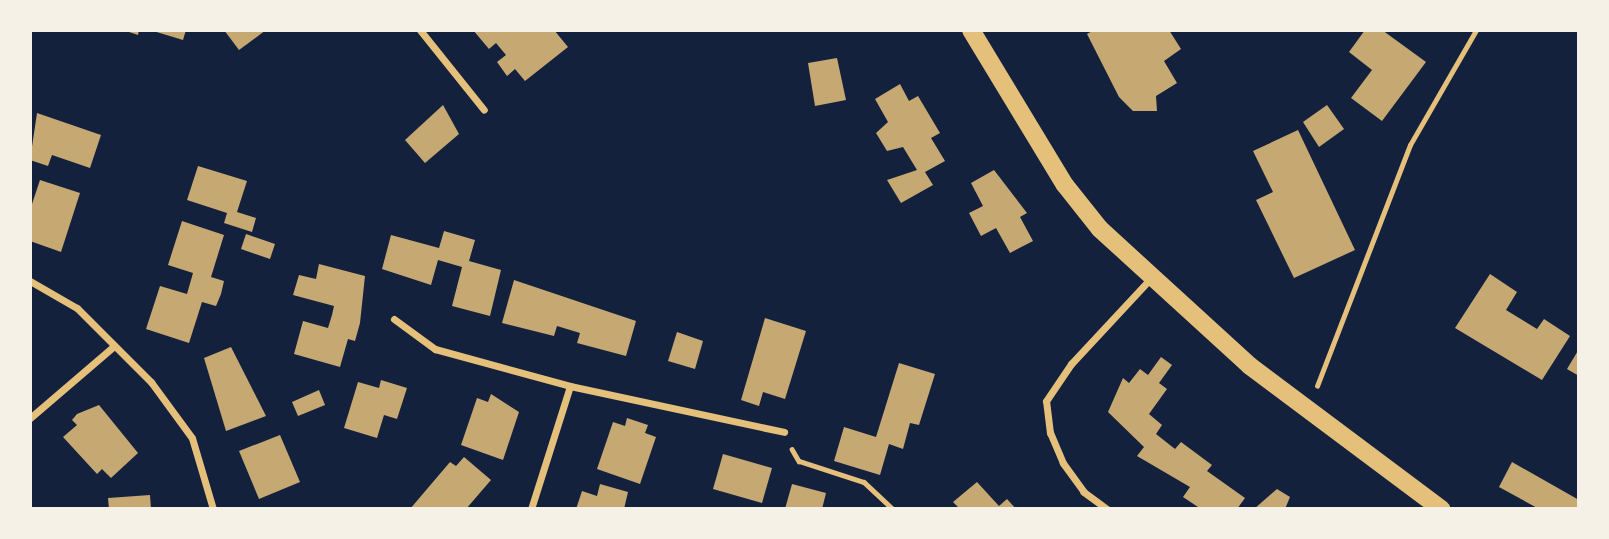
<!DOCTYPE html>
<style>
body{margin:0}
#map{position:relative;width:1609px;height:539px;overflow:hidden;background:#14213d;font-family:"Alegreya Sans",sans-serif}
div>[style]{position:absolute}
.building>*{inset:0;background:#c6a872}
.path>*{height:4.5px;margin:-2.25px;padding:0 2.25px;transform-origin:2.25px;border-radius:2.25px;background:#e5c07b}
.minor>*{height:7px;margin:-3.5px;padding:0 3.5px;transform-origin:3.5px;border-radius:3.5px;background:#e5c07b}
.primary>*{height:18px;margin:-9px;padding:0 9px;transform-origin:9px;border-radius:9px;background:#e5c07b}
span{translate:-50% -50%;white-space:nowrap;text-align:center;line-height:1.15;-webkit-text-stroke:7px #f6f1e7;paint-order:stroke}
.frame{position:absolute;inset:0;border:32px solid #f6f1e7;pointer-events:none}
</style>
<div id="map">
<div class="building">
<i style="clip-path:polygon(123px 30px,139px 30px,138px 35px)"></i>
<i style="clip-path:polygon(150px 30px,186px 30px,183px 40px)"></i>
<i style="clip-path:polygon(224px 30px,266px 30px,239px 50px)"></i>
<i style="clip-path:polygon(473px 30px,554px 30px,568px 47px,525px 81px,515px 69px,507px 76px,497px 62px,506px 55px,496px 43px,489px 49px)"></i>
<i style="clip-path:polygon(1094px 30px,1169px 30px,1181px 49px,1164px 61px,1177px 83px,1156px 96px,1157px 111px,1133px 111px,1119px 97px,1087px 34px)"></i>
<i style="clip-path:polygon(1365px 30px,1382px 30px,1426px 62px,1382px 121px,1351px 98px,1372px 70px,1349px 52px)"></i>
<i style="clip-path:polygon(837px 58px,846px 100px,815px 106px,808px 63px)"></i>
<i style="clip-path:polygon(900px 84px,909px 101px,918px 96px,940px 133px,931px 138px,945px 161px,925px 172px,933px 185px,901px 203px,887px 180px,917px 170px,903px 147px,887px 151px,876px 133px,888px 122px,875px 99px)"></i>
<i style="clip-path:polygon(443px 105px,459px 134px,425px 163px,405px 140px)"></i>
<i style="clip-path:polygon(1327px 105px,1344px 129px,1319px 147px,1303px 122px)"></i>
<i style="clip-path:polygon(37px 113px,101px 135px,90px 168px,52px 155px,48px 166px,30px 160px)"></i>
<i style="clip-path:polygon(1298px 130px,1355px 250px,1294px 278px,1256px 200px,1273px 192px,1253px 151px)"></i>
<i style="clip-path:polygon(198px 166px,247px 181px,237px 212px,256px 218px,252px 232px,224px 223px,227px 213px,187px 200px)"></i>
<i style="clip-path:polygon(994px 170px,1027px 213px,1020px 217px,1033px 241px,1010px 253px,996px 228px,981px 236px,969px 213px,983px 206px,971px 183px)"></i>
<i style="clip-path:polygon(40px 180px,80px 193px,61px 252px,30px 241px,30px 210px)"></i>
<i style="clip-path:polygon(182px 221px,224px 235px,211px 277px,224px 281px,221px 294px,216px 306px,202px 302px,189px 343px,146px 329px,160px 286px,187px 294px,193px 273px,168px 265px)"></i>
<i style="clip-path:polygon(444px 231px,475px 240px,469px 261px,501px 270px,490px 316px,452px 306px,462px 267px,438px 260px,431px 285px,382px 269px,391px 235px,439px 248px)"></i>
<i style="clip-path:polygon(246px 234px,275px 244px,270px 259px,241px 249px)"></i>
<i style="clip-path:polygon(319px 264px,365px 276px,360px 323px,355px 341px,348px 339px,340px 367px,294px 354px,303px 321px,328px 328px,332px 315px,334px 306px,293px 295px,299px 275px,316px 279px)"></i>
<i style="clip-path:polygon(1490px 274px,1517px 292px,1506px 310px,1537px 329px,1544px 319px,1570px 336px,1542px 380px,1455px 328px)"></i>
<i style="clip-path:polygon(514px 280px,636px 321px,626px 356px,577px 343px,580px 333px,557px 326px,554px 336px,502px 323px)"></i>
<i style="clip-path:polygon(765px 318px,806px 331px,785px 399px,763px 392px,759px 406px,741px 400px)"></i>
<i style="clip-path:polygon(677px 332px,703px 341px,695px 369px,668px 361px)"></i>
<i style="clip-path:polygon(231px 347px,266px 416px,226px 431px,204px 358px)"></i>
<i style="clip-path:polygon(1579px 349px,1579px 376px,1567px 369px)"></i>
<i style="clip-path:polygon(1161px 357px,1172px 365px,1159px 383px,1167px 389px,1149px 414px,1162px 425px,1156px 434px,1175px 449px,1181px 442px,1212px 465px,1207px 471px,1245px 498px,1237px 509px,1201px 509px,1183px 497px,1190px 487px,1137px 456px,1144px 447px,1108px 412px,1123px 378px,1129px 383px,1140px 369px,1148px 375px)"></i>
<i style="clip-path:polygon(899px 363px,935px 374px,919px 425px,910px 423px,903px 449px,889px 444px,880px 475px,834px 461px,844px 427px,876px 437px)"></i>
<i style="clip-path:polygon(381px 380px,407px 388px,397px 419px,384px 415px,377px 438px,344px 428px,358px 382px,379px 388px)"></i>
<i style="clip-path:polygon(319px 390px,325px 405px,298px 416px,292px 402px)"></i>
<i style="clip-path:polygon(491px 394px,519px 412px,503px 460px,461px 445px,477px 398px,488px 402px)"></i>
<i style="clip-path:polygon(99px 405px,138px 453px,111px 478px,102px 469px,97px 474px,63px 437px,77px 425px,72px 420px,77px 414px)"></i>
<i style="clip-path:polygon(627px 418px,648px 425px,645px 433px,656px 437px,640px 484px,597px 469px,613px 422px,625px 426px)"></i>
<i style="clip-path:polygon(280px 435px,300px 482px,259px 499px,239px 451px)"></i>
<i style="clip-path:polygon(723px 454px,772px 468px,762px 503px,713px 489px)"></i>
<i style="clip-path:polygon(464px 457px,491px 480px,466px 509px,410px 509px,450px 462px,456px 466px)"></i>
<i style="clip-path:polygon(1512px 462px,1579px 500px,1579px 509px,1539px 509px,1499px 487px)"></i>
<i style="clip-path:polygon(977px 482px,999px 506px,1007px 499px,1016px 509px,960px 509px,953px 502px)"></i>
<i style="clip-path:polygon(600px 484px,628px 492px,624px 509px,576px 509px,582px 491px,597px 496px)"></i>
<i style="clip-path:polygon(792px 484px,826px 493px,822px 509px,785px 509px)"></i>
<i style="clip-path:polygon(1277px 489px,1290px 497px,1285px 509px,1254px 509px)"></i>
<i style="clip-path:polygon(150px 495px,151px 509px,109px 509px,108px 498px)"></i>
</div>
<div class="path">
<i style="left:1317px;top:386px;width:258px;rotate:-68.9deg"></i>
<i style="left:1410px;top:145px;width:133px;rotate:-60.1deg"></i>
<i style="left:792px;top:449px;width:14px;rotate:60deg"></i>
<i style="left:799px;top:461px;width:68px;rotate:17.9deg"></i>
<i style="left:864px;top:482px;width:40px;rotate:43deg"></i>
</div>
<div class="minor">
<i style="left:420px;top:30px;width:102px;rotate:51.3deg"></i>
<i style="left:30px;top:281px;width:54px;rotate:29.9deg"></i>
<i style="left:77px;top:308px;width:105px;rotate:45deg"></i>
<i style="left:151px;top:382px;width:69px;rotate:53.8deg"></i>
<i style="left:192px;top:438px;width:74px;rotate:73.5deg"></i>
<i style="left:394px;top:319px;width:51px;rotate:36.2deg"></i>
<i style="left:435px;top:349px;width:140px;rotate:15.3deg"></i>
<i style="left:570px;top:386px;width:219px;rotate:12.1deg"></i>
<i style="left:30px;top:418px;width:111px;rotate:-40.6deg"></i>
<i style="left:531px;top:509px;width:129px;rotate:-72.4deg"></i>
<i style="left:1107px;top:509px;width:29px;rotate:-144deg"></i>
<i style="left:1084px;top:492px;width:36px;rotate:-126deg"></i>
<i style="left:1063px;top:463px;width:33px;rotate:-113deg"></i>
<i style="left:1050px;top:433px;width:32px;rotate:-97deg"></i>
<i style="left:1046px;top:401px;width:45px;rotate:-56deg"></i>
<i style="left:1071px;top:364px;width:116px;rotate:-47.1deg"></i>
</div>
<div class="primary">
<i style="left:971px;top:30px;width:181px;rotate:58.8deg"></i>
<i style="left:1065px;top:185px;width:56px;rotate:51.5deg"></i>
<i style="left:1100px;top:229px;width:203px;rotate:42.4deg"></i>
<i style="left:1250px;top:366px;width:239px;rotate:36.8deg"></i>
</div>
<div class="frame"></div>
</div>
